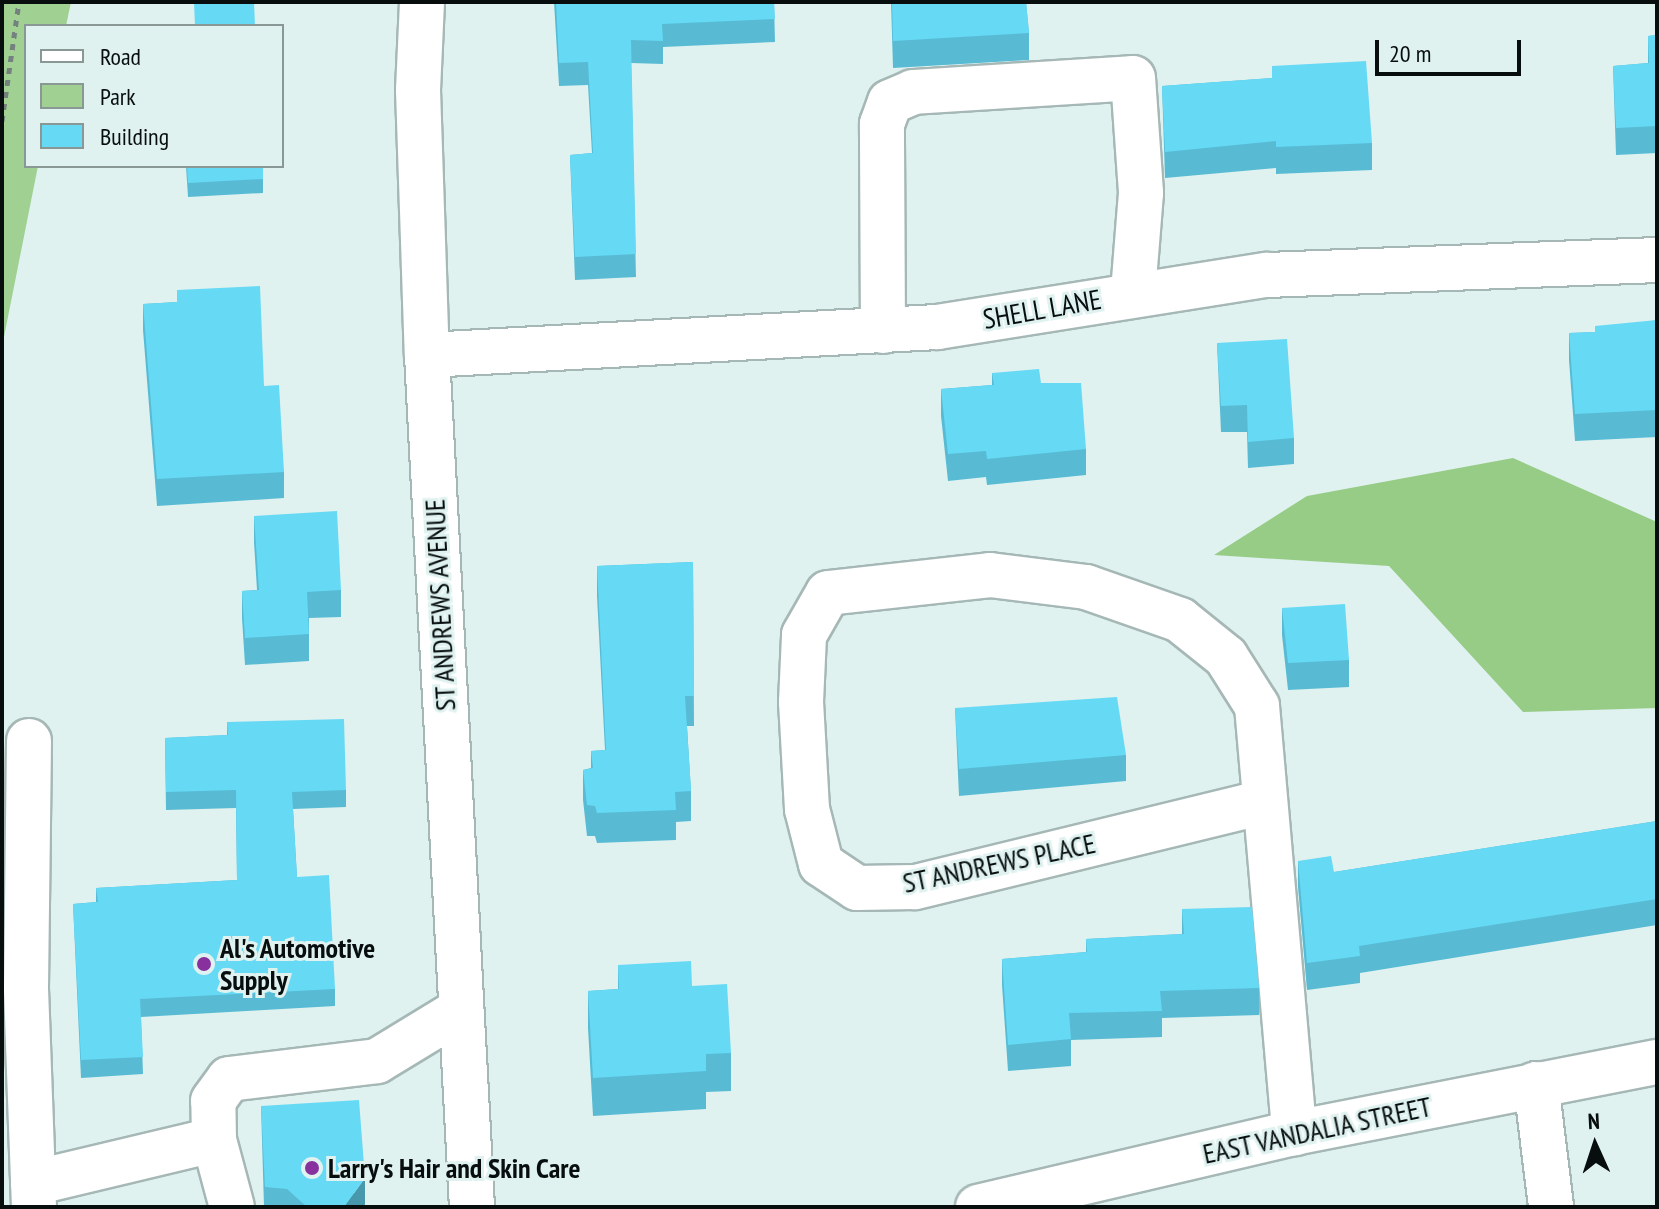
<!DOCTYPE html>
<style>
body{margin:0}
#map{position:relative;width:1659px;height:1209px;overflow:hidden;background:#dff2f0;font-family:"PT Sans Narrow",sans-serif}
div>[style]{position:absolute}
.green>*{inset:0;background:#a1d192}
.forest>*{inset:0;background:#97cc86}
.path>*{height:5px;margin-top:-2.5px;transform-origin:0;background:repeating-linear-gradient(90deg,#74817f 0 6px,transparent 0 12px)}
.roads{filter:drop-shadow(2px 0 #a6b8b6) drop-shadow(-2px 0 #a6b8b6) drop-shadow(0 2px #a6b8b6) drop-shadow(0 -2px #a6b8b6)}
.minor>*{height:44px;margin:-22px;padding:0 22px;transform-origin:22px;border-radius:22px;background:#fff}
.major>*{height:44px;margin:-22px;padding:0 22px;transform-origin:22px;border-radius:22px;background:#fff}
.wall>*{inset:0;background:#58bbd3}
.shaded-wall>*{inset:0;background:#4798ac}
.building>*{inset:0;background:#66d9f5}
.dots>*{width:22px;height:22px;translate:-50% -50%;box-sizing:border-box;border:4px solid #dff2f0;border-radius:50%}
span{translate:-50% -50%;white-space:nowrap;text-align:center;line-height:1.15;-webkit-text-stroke:6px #dff2f0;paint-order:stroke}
.street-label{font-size:28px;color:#070e0d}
.poi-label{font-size:28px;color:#070e0d;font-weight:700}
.left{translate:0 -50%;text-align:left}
.frame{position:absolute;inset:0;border:4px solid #070e0d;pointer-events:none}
.legend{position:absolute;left:24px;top:24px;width:260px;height:144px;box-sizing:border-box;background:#dff2f0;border:2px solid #899795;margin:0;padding:10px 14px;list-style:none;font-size:24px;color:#070e0d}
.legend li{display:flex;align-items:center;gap:16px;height:40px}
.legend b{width:40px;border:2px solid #899795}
.north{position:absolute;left:1555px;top:1105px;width:80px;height:80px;-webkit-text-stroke:6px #dff2f0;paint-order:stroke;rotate:357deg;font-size:22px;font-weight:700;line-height:32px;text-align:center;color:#070e0d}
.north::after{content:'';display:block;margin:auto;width:28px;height:36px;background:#070e0d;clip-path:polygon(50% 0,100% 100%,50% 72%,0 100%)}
.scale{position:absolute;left:1375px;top:40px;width:146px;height:36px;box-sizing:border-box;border:4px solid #070e0d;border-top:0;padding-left:10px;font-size:24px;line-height:28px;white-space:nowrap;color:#070e0d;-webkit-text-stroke:6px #dff2f0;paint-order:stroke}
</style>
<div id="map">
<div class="green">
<i style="clip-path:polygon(2px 2px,71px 2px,66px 26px,26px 26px,26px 166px,38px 166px,2px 347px)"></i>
</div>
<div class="forest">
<i style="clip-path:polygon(1513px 458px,1657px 522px,1657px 708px,1523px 712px,1389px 566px,1214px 555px,1307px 496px)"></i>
</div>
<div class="path">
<i style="left:2px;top:121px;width:120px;rotate:-81.9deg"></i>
</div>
<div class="roads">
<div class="minor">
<i style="left:883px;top:331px;width:207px;rotate:-90.3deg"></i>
<i style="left:882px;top:124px;width:23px;rotate:-70deg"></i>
<i style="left:890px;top:102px;width:25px;rotate:-23deg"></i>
<i style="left:913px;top:92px;width:220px;rotate:-3.6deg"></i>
<i style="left:1133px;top:78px;width:115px;rotate:86deg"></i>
<i style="left:1141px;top:193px;width:100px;rotate:94.6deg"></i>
<i style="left:427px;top:355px;width:511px;rotate:-3.14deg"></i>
<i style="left:937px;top:327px;width:334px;rotate:-9deg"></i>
<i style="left:1267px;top:275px;width:390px;rotate:-2.2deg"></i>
<i style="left:29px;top:741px;width:248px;rotate:90.7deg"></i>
<i style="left:26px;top:989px;width:218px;rotate:87.9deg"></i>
<i style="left:1264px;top:802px;width:360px;rotate:166.3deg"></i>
<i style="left:914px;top:887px;width:57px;rotate:179deg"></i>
<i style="left:857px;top:888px;width:43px;rotate:-146.3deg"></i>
<i style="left:821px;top:864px;width:57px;rotate:-104.3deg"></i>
<i style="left:807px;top:809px;width:107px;rotate:-93.2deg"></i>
<i style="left:801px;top:702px;width:67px;rotate:-87.4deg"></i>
<i style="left:804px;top:635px;width:48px;rotate:-60.3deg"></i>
<i style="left:828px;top:593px;width:163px;rotate:-6.3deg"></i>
<i style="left:990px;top:575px;width:97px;rotate:7.1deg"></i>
<i style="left:1086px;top:587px;width:100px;rotate:19.3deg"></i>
<i style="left:1180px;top:620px;width:59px;rotate:38.8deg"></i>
<i style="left:1226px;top:657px;width:58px;rotate:57.7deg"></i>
<i style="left:1257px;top:706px;width:429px;rotate:85deg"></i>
<i style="left:1536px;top:1084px;width:124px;rotate:83deg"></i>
<i style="left:214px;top:1140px;width:39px;rotate:-91deg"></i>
<i style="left:213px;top:1101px;width:27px;rotate:-54deg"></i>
<i style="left:229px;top:1079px;width:149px;rotate:-6.9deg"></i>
<i style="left:377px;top:1061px;width:98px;rotate:-31.3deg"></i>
<i style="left:33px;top:1183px;width:186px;rotate:-13.4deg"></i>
<i style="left:214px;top:1140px;width:69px;rotate:75deg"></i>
</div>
<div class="major">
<i style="left:422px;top:2px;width:88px;rotate:92.6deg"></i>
<i style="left:418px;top:90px;width:265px;rotate:88.1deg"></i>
<i style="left:427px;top:355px;width:853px;rotate:86.98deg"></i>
<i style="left:978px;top:1207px;width:325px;rotate:-13.2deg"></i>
<i style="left:1294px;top:1133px;width:370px;rotate:-11.1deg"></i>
</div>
</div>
<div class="wall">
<i style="clip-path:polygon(554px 2px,774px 2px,775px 42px,663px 47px,663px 64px,631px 63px,636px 277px,575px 280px,570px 155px,592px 153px,588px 85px,559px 86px)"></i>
<i style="clip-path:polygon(891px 2px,1026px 2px,1029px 33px,1029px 60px,893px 68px)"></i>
<i style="clip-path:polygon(1657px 35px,1657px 153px,1616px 155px,1613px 66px,1648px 63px,1648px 36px)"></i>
<i style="clip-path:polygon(1272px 66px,1372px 143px,1372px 170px,1276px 174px,1276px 168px,1165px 178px,1162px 86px,1272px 78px)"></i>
<i style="clip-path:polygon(186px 166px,263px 166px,263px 193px,188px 197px)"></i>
<i style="clip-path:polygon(177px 290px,264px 386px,284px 472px,284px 498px,157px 506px,143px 330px,143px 304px,177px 302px)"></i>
<i style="clip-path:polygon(1657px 320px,1657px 437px,1575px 441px,1569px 360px,1569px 333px,1595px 332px)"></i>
<i style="clip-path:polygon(1217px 343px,1294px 438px,1294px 464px,1248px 468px,1247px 432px,1221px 432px)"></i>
<i style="clip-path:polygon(992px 373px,1041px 383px,1086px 449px,1086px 475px,987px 485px,986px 477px,948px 481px,941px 416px,941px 389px,992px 385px)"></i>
<i style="clip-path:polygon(254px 516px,341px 590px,341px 617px,309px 618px,309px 661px,245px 665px,242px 618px,242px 591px,257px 590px,254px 542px)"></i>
<i style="clip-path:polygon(693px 562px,694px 726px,687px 726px,691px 791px,691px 821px,676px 822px,676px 840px,597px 843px,595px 836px,587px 836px,583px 800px,583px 770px,591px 768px,591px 751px,605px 750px,597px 596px,597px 566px)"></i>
<i style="clip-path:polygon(1282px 608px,1349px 660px,1349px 687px,1288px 690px,1282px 635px)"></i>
<i style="clip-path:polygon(955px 708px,1126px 755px,1126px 781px,959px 796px)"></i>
<i style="clip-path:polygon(227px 722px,346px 790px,346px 807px,293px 809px,297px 877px,335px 989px,335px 1006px,141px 1017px,143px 1074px,81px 1078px,73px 904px,96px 902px,96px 888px,237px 880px,236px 808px,166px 810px,165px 738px,227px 735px)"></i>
<i style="clip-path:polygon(1657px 821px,1657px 925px,1360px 973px,1360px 983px,1307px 990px,1298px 887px,1298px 861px,1334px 872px)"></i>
<i style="clip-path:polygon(1182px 909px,1259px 988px,1259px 1015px,1162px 1018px,1162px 1037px,1071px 1040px,1071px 1066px,1008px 1071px,1002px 985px,1002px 959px,1086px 952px,1086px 939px,1182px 934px)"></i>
<i style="clip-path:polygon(618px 965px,692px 986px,731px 1053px,731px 1091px,706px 1092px,706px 1109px,593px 1116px,588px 1028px,588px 991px,618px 989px)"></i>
<i style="clip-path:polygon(261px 1106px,365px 1204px,363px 1207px,264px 1207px)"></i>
</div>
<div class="shaded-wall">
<i style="clip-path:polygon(365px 1178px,365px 1204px,363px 1207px,344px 1207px)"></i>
</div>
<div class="building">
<i style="clip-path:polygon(194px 2px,254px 2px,255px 26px,195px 26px)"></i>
<i style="clip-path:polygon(556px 2px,774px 2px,775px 19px,662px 24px,663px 41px,631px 40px,636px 254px,575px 257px,570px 155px,593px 153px,588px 62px,559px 63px)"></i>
<i style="clip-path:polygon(892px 2px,1026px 2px,1029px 33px,893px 41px)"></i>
<i style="clip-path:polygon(1657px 35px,1657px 126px,1616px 128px,1613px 66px,1649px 63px,1648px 36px)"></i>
<i style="clip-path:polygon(1366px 61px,1372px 143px,1276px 147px,1276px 141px,1165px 152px,1162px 86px,1272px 78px,1272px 66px)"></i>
<i style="clip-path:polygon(187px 166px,263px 166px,263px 179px,188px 183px)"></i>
<i style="clip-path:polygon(260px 286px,264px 386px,279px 385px,284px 472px,157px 479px,143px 304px,177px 302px,177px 290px)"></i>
<i style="clip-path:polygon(1657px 320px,1657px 410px,1575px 414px,1569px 333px,1595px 332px,1595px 326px)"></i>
<i style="clip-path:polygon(1287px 339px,1294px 438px,1248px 442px,1247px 405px,1221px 406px,1217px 343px)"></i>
<i style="clip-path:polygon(1039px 369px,1041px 383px,1081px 383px,1086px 449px,987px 459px,986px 451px,948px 454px,941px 389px,994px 385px,992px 373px)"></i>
<i style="clip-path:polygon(337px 511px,341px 590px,307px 592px,309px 634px,245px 638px,242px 591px,259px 590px,254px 516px)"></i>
<i style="clip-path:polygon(693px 562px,694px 696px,685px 696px,691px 791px,675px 792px,676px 810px,597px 813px,595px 806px,587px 805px,583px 770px,593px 768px,591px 751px,606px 750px,597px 566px)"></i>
<i style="clip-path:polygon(1345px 604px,1349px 660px,1288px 663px,1282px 608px)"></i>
<i style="clip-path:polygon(1117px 697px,1126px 755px,959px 769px,955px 708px)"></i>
<i style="clip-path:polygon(344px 719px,346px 790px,292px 792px,297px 877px,329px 875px,335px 989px,140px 999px,143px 1057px,81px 1060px,73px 904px,98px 902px,96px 888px,237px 880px,236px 790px,166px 792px,165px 738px,228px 735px,227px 722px)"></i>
<i style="clip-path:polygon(1657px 821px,1657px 899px,1359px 946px,1360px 956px,1307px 963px,1298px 861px,1331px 856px,1334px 872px)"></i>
<i style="clip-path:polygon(1252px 907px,1259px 988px,1160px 991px,1162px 1011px,1069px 1013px,1071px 1039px,1008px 1045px,1002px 959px,1087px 952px,1086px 939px,1184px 934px,1182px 909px)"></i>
<i style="clip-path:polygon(691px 961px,692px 986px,727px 984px,731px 1053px,706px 1054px,706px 1071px,593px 1078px,588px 991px,619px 989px,618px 965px)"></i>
<i style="clip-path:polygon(359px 1100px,365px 1178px,344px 1207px,307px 1207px,287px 1189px,265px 1187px,261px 1106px)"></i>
</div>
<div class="dots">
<i style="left:204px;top:964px;background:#88319e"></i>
<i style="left:312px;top:1168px;background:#88319e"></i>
</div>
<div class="street-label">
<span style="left:1042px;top:309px;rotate:-10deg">SHELL LANE</span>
<span style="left:440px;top:605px;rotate:-93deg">ST ANDREWS AVENUE</span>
<span style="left:999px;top:863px;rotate:-12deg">ST ANDREWS PLACE</span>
<span style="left:1317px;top:1130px;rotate:-12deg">EAST VANDALIA STREET</span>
</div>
<div class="poi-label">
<span class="left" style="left:220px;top:964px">Al's Automotive<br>Supply</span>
<span class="left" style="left:328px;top:1168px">Larry's Hair and Skin Care</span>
</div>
<div class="frame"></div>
<ul class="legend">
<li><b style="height:10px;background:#fff"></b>Road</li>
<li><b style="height:22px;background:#a1d192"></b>Park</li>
<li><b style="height:22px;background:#66d9f5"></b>Building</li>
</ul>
<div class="north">N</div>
<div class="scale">20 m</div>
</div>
